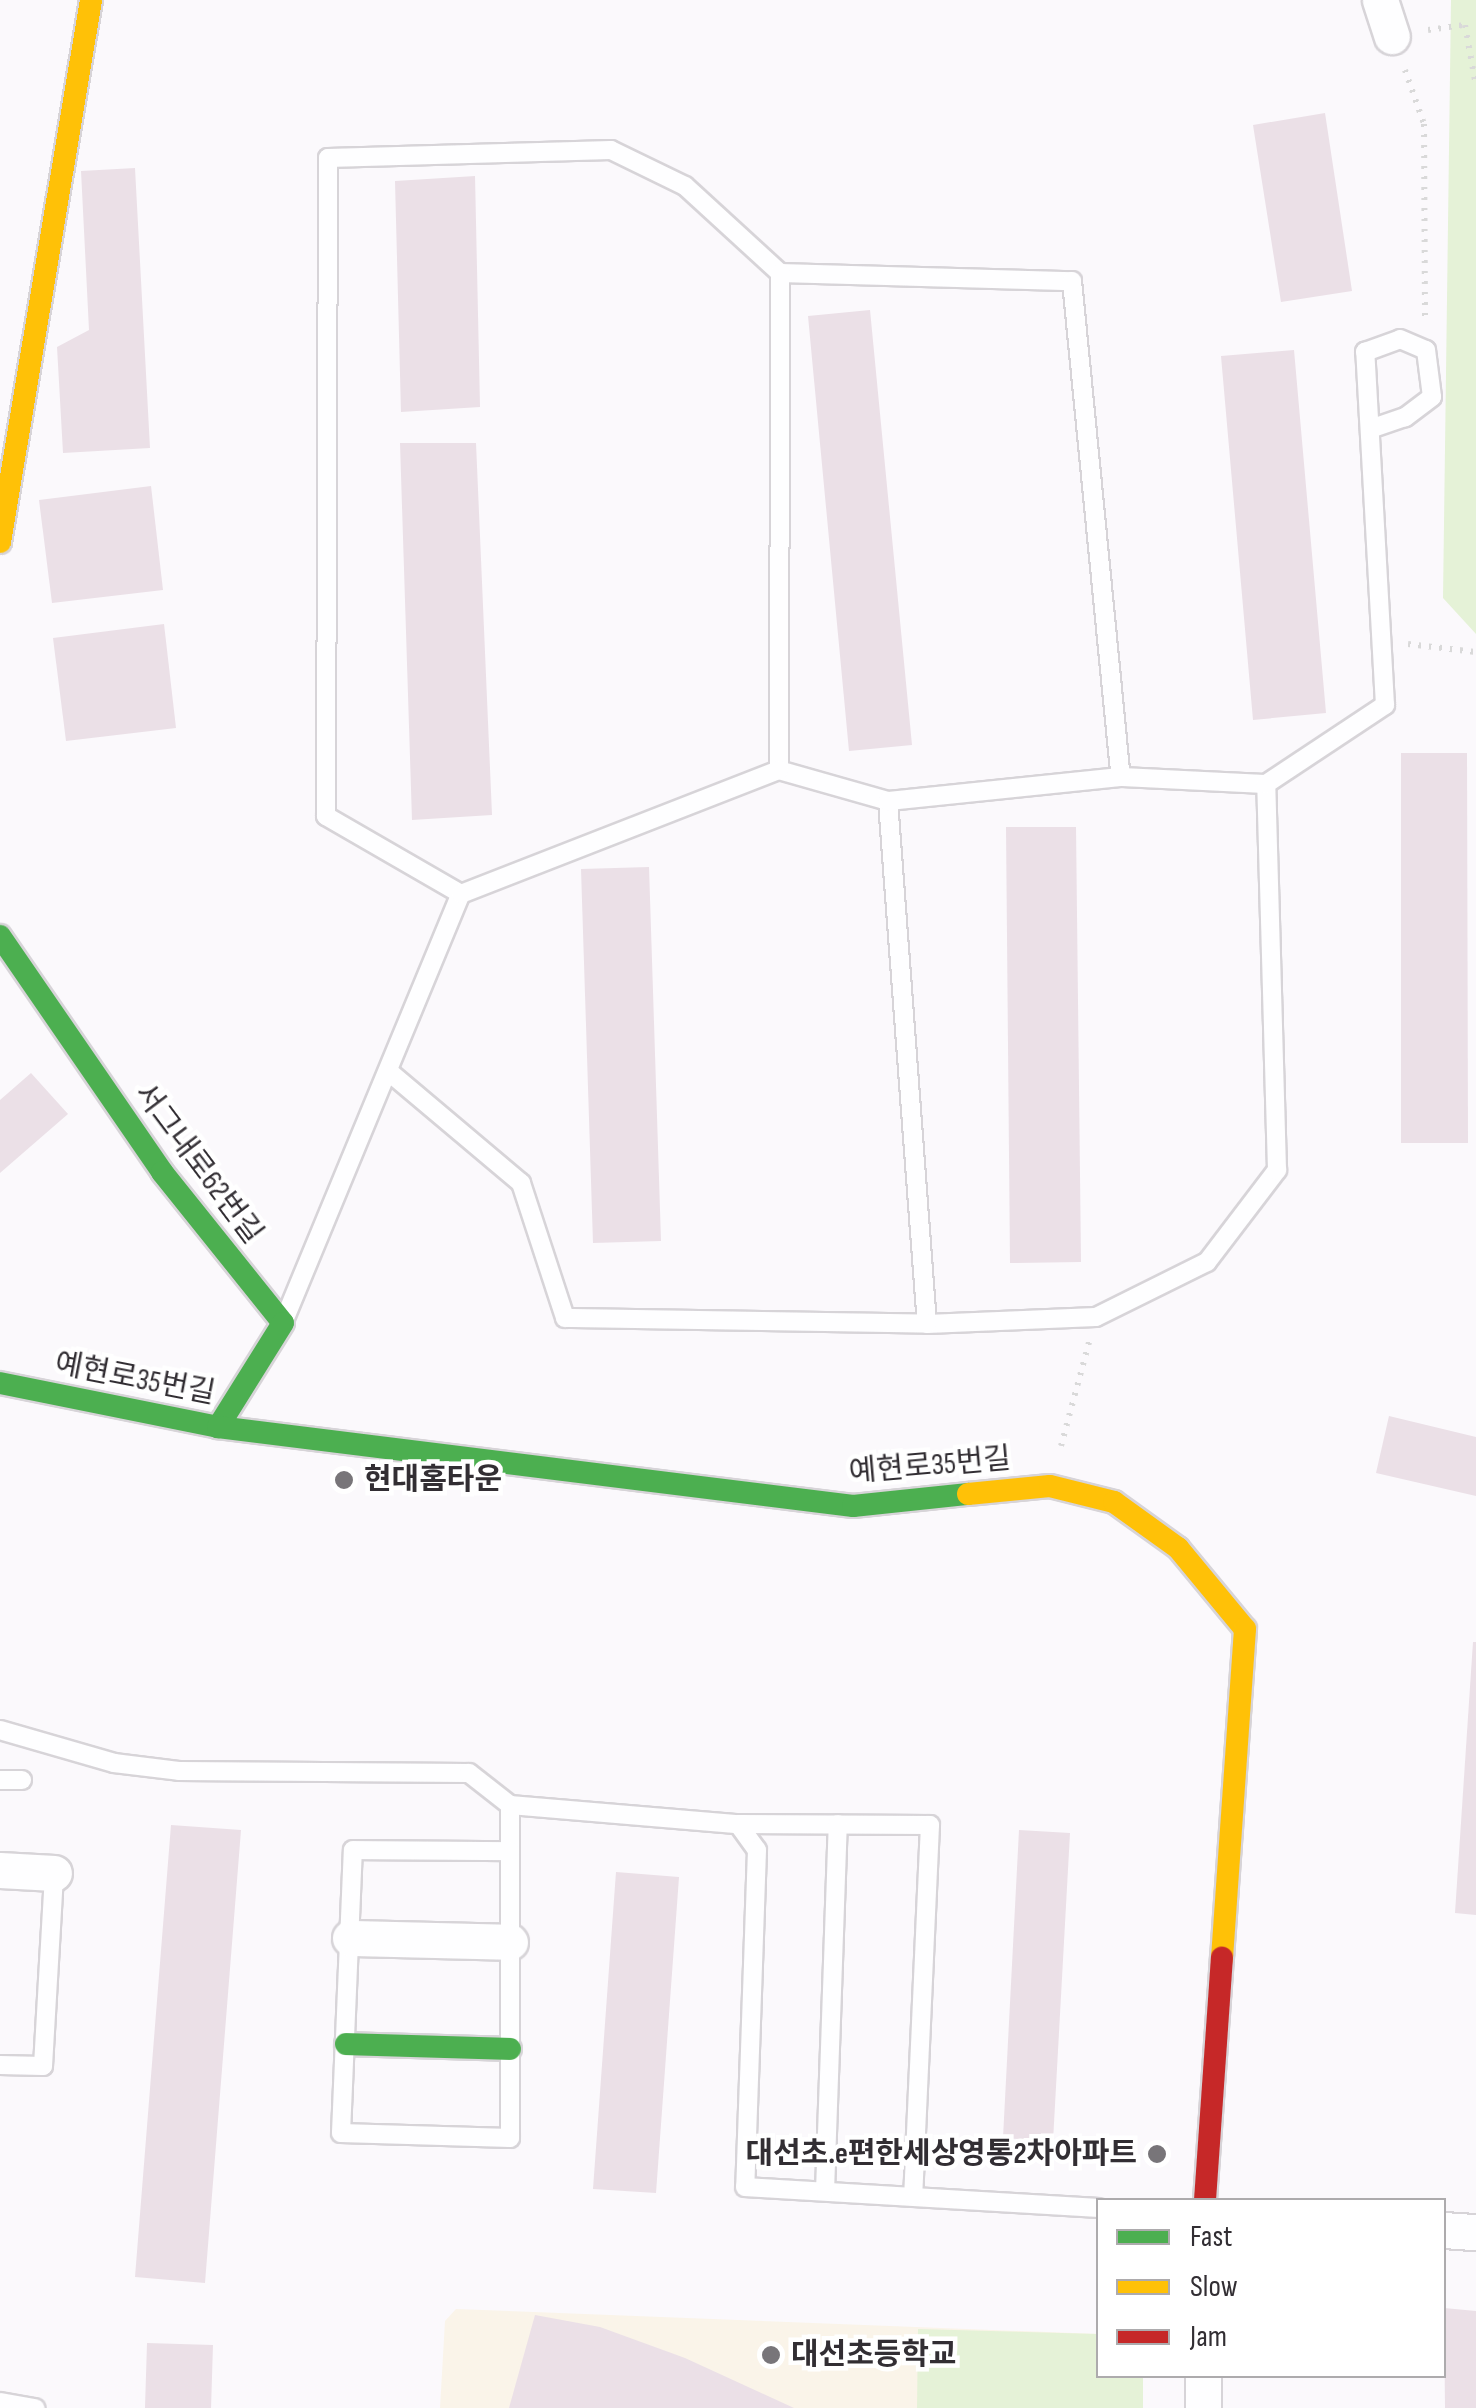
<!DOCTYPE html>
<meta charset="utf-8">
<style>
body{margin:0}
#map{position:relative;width:1476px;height:2408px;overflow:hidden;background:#fbf9fc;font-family:"Sofia Sans Condensed","Noto Sans KR",sans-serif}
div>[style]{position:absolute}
.education>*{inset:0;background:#faf4e9}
.green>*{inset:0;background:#e5f2d7}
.building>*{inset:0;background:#ebe0e7}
.path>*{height:6px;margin-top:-3px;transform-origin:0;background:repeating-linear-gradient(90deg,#d9d9d9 0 2.5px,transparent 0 10.5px)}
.roads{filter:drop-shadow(2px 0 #d7d4d8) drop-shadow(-2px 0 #d7d4d8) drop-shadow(0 2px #d7d4d8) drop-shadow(0 -2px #d7d4d8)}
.lane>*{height:18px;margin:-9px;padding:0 9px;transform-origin:9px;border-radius:9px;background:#fefeff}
.street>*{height:35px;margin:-17.5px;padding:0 17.5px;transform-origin:17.5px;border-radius:17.5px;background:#fefeff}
.fast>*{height:22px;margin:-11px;padding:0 11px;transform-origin:11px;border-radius:11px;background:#4caf50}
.slow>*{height:22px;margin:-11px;padding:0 11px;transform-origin:11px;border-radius:11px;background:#ffc107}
.jam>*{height:22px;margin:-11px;padding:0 11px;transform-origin:11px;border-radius:11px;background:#c62828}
.dots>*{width:28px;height:28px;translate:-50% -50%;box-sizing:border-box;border:5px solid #fff;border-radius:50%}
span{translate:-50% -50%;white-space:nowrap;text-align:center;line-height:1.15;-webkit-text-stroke:9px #fff;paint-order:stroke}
.street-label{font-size:30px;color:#322e33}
.poi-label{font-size:30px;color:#322e33;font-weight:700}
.left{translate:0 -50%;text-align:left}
.right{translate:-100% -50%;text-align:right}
.legend{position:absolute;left:1096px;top:2198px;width:350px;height:180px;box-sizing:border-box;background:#fff;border:2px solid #adabad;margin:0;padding:12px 18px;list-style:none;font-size:30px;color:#322e33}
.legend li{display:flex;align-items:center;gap:20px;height:50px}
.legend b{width:50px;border:2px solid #adabad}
</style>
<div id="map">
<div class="education">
<i style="clip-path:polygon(456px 2309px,1098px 2334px,1098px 2376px,1143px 2376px,1143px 2408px,440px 2408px,445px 2321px)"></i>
</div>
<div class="green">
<i style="clip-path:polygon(1451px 0,1476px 0,1476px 634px,1443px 598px)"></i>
<i style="clip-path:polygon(918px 2329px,1098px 2334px,1098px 2376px,1143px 2376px,1143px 2408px,917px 2408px)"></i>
</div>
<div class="building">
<i style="clip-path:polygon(1325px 113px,1352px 291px,1281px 302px,1253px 125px)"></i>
<i style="clip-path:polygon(135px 168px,150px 448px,63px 453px,57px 347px,89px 330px,81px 171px)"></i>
<i style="clip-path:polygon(475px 176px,480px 407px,401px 412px,395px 181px)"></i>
<i style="clip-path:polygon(870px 310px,912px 745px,849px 751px,808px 316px)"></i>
<i style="clip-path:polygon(1294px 350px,1326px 713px,1253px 720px,1221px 356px)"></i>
<i style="clip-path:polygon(400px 443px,476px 443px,492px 815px,412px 820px)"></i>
<i style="clip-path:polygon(151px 486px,163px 590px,52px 603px,39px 500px)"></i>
<i style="clip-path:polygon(164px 624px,176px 728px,66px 741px,53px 638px)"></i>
<i style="clip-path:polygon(1401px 753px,1467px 753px,1468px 1143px,1401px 1143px)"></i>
<i style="clip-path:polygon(1006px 827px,1076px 827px,1081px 1262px,1010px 1263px)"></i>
<i style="clip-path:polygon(649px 867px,661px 1241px,593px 1243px,581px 869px)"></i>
<i style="clip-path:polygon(31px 1073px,68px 1114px,0 1173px,0 1100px)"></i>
<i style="clip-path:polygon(1389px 1416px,1476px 1437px,1476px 1496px,1376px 1473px)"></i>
<i style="clip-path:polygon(1473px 1642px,1476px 1642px,1476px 1915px,1455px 1913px)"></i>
<i style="clip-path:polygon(171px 1825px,241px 1830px,205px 2283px,135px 2277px)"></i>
<i style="clip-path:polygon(1019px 1830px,1070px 1833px,1053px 2141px,1003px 2138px)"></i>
<i style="clip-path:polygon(616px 1872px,679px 1877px,656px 2193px,593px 2189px)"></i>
<i style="clip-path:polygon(1444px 2308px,1476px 2311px,1476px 2408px,1445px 2408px)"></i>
<i style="clip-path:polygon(535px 2315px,600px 2327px,685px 2358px,794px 2408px,509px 2408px)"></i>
<i style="clip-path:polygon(147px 2343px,213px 2345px,211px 2408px,145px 2408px)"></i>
</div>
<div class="path">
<i style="left:1428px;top:30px;width:37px;rotate:-8deg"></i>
<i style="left:1465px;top:25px;width:62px;rotate:79.8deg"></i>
<i style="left:1405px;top:70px;width:57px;rotate:70.6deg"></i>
<i style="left:1424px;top:124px;width:195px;rotate:89.7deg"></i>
<i style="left:1408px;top:644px;width:68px;rotate:6.7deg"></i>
<i style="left:1061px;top:1446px;width:108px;rotate:-74.9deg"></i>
</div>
<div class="roads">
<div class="lane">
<i style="left:780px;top:273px;width:292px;rotate:1.6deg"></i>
<i style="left:1072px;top:281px;width:498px;rotate:84.4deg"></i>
<i style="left:1121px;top:777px;width:145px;rotate:2.8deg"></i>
<i style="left:779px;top:770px;width:113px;rotate:15.9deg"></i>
<i style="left:888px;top:801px;width:524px;rotate:85.74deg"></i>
<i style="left:927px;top:1324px;width:169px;rotate:-2.4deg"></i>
<i style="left:1096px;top:1317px;width:124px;rotate:-26.4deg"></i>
<i style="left:1207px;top:1262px;width:116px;rotate:-52.7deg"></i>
<i style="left:1277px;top:1170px;width:386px;rotate:-91.6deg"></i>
<i style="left:1266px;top:784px;width:143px;rotate:-33.6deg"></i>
<i style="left:1385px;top:705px;width:354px;rotate:-93.2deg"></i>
<i style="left:1365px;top:352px;width:37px;rotate:-20deg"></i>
<i style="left:1400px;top:339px;width:28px;rotate:23deg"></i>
<i style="left:1426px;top:350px;width:47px;rotate:82.7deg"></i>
<i style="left:1432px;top:397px;width:34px;rotate:143deg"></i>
<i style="left:1405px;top:417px;width:37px;rotate:161deg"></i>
<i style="left:888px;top:801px;width:234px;rotate:-5.9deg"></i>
<i style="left:388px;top:1071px;width:174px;rotate:40.1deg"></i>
<i style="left:521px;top:1183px;width:142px;rotate:71.9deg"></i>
<i style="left:565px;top:1318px;width:362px;rotate:0.9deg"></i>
<i style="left:285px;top:1318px;width:459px;rotate:-67.5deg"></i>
<i style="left:461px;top:894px;width:156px;rotate:-150deg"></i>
<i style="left:326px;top:816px;width:658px;rotate:-89.83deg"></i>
<i style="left:328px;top:158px;width:283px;rotate:-1.6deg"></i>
<i style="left:611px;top:150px;width:82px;rotate:25.9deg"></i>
<i style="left:685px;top:186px;width:129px;rotate:42.5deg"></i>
<i style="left:780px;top:273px;width:497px;rotate:90.1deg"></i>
<i style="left:779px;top:770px;width:341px;rotate:158.7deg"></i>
<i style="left:0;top:1730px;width:119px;rotate:16.1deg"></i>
<i style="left:114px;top:1763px;width:65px;rotate:7deg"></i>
<i style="left:179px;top:1771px;width:290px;rotate:0.4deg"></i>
<i style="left:469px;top:1773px;width:52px;rotate:38deg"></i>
<i style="left:510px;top:1805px;width:333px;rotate:90deg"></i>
<i style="left:510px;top:2138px;width:169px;rotate:-178.3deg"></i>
<i style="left:341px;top:2133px;width:283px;rotate:-87.6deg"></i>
<i style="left:353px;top:1850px;width:157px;rotate:0.4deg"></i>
<i style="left:0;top:1780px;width:22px"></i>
<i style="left:510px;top:1805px;width:229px;rotate:4.8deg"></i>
<i style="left:738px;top:1824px;width:32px;rotate:54deg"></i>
<i style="left:757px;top:1850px;width:337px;rotate:92deg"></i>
<i style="left:745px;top:2187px;width:354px;rotate:3.4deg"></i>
<i style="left:738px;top:1824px;width:192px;rotate:0.3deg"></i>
<i style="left:930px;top:1825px;width:370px;rotate:92.6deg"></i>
<i style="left:0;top:2065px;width:43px;rotate:1.3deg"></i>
<i style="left:43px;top:2066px;width:193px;rotate:-86.7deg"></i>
<i style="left:825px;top:2191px;width:367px;rotate:-88deg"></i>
<i style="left:0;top:2402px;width:36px;rotate:10deg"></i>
</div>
<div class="street">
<i style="left:1380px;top:0;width:38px;rotate:72deg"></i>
<i style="left:0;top:1870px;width:54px;rotate:3.2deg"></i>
<i style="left:350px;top:1938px;width:160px;rotate:1.4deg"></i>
<i style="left:1444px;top:2230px;width:32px;rotate:4deg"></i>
<i style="left:1203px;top:2408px;width:32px;rotate:-90deg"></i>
</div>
<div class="fast">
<i style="left:0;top:936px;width:286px;rotate:55.5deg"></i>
<i style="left:162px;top:1172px;width:193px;rotate:51.3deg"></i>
<i style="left:283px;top:1323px;width:123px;rotate:122deg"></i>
<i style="left:0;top:1383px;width:222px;rotate:11.4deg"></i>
<i style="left:218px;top:1427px;width:640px;rotate:7.09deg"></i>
<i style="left:853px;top:1506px;width:116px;rotate:-6deg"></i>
<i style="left:346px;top:2044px;width:164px;rotate:1.7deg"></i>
</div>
<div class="slow">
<i style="left:0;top:542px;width:550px;rotate:-80.47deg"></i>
<i style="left:968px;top:1494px;width:82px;rotate:-5.6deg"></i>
<i style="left:1050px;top:1486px;width:66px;rotate:14deg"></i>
<i style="left:1114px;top:1502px;width:79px;rotate:35.7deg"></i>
<i style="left:1178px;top:1548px;width:105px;rotate:50.4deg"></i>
<i style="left:1245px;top:1629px;width:330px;rotate:94deg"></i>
</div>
<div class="jam">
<i style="left:1205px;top:2200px;width:243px;rotate:-86deg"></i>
</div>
</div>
<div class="dots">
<i style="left:344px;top:1480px;background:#787579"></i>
<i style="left:1157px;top:2154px;background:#787579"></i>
<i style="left:771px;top:2355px;background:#787579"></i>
</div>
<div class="street-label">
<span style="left:198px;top:1164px;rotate:53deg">서그내로62번길</span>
<span style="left:135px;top:1379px;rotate:11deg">예현로35번길</span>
<span style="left:930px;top:1466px;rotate:-5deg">예현로35번길</span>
</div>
<div class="poi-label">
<span class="left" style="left:364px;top:1480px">현대홈타운</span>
<span class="right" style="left:1137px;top:2154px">대선초.e편한세상영통2차아파트</span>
<span class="left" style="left:791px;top:2355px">대선초등학교</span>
</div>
<ul class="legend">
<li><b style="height:12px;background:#4caf50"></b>Fast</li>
<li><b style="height:12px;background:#ffc107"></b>Slow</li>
<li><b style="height:12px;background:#c62828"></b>Jam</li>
</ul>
</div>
